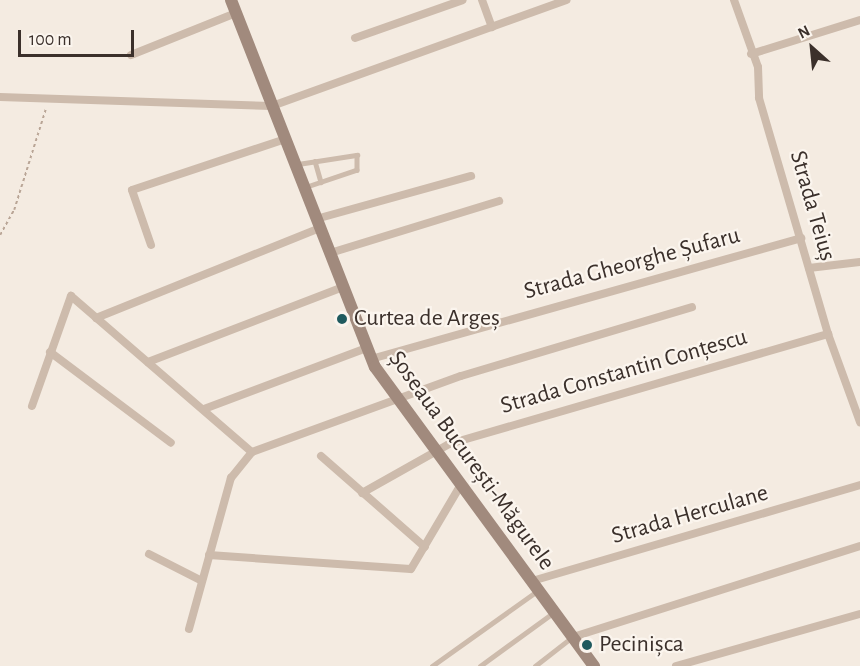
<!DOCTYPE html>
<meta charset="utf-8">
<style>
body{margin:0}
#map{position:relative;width:860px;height:666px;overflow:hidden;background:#f4ebe1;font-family:"Alegreya Sans",sans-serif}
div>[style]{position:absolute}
.path>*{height:1.5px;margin-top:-0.75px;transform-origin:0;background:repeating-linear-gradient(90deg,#b9a596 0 3px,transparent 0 6px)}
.service>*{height:4.5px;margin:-2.25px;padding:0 2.25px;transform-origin:2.25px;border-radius:2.25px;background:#cdbbac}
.minor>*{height:8px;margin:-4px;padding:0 4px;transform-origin:4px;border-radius:4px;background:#cdbbac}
.secondary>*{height:12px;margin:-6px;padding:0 6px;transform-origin:6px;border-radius:6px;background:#a18a7d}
.dots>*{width:16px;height:16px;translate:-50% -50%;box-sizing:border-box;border:3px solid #fbf5ee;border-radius:50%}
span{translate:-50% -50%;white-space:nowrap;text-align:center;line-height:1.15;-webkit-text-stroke:4.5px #fbf5ee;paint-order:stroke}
.street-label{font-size:24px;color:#3b302b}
.poi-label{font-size:24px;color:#3b302b}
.left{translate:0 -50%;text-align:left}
.north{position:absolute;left:782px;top:18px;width:60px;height:60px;-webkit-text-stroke:4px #fbf5ee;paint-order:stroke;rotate:333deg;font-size:16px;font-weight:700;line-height:24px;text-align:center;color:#3b302b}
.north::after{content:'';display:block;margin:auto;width:21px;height:27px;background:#3b302b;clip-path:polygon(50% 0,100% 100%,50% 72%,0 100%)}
.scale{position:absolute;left:18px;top:30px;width:116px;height:27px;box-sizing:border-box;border:3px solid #3b302b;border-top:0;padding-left:8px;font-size:18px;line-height:21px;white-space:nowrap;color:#3b302b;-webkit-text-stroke:4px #fbf5ee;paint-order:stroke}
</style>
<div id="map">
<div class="path">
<i style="left:0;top:235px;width:29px;rotate:-61deg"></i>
<i style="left:14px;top:210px;width:107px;rotate:-72.6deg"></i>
</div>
<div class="service">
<i style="left:315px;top:161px;width:22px;rotate:74deg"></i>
<i style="left:298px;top:164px;width:60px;rotate:-8.7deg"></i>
<i style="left:357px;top:155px;width:15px;rotate:90deg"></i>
<i style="left:357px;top:170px;width:53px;rotate:161.2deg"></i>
<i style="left:432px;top:666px;width:129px;rotate:-35.5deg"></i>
<i style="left:480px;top:666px;width:90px;rotate:-36deg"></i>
<i style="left:535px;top:666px;width:46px;rotate:-37.9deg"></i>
</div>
<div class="minor">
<i style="left:482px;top:0;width:29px;rotate:70deg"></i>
<i style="left:734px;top:0;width:71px;rotate:70.3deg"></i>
<i style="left:758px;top:67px;width:31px;rotate:88deg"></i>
<i style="left:759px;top:98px;width:246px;rotate:73.7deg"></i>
<i style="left:828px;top:334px;width:94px;rotate:70deg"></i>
<i style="left:355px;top:38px;width:114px;rotate:-19.4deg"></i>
<i style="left:751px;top:54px;width:114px;rotate:-17.3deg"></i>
<i style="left:131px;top:55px;width:113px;rotate:-21.8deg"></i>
<i style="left:0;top:97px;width:272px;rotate:1.9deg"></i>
<i style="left:272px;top:106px;width:313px;rotate:-19.8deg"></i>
<i style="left:316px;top:219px;width:161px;rotate:-15.5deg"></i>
<i style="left:151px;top:245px;width:58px;rotate:-109.1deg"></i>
<i style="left:132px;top:190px;width:161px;rotate:-18.4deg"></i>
<i style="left:330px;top:253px;width:177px;rotate:-17.1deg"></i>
<i style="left:809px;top:268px;width:51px;rotate:-6.7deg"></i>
<i style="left:96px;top:318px;width:241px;rotate:-21.9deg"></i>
<i style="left:50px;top:352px;width:151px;rotate:36.9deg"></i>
<i style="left:371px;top:359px;width:447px;rotate:-15.7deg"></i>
<i style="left:148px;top:362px;width:209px;rotate:-21deg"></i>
<i style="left:32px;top:406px;width:117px;rotate:-70.5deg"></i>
<i style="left:71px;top:296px;width:239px;rotate:40.8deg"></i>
<i style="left:204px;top:409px;width:173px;rotate:-20.6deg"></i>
<i style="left:321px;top:456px;width:138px;rotate:41.2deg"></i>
<i style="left:362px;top:493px;width:100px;rotate:-29.4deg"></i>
<i style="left:449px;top:444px;width:395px;rotate:-16.2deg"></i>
<i style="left:149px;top:554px;width:59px;rotate:27deg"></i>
<i style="left:209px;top:555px;width:202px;rotate:4deg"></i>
<i style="left:411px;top:569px;width:96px;rotate:-59.4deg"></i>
<i style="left:532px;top:581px;width:342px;rotate:-16.3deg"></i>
<i style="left:189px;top:629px;width:157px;rotate:-74.5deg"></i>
<i style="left:231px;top:478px;width:33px;rotate:-51deg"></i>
<i style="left:252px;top:452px;width:222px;rotate:-20deg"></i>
<i style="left:461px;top:376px;width:241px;rotate:-16.6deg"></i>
<i style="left:573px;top:637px;width:301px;rotate:-17.6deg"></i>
<i style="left:676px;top:666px;width:191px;rotate:-15.8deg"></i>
</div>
<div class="secondary">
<i style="left:231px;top:0;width:394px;rotate:68.6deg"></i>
<i style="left:375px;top:367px;width:371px;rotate:53.8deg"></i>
</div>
<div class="dots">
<i style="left:342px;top:319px;background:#1f5a5e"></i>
<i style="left:587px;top:645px;background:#1f5a5e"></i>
</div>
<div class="street-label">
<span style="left:812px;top:206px;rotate:74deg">Strada Teiuș</span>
<span style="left:632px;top:264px;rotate:-15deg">Strada Gheorghe Șufaru</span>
<span style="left:624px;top:372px;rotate:-16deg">Strada Constantin Conțescu</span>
<span style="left:471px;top:461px;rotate:54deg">Șoseaua București-Măgurele</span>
<span style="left:690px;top:515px;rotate:-16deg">Strada Herculane</span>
</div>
<div class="poi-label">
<span class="left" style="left:354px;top:319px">Curtea de Argeș</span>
<span class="left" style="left:599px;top:645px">Pecinișca</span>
</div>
<div class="north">N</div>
<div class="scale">100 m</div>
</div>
